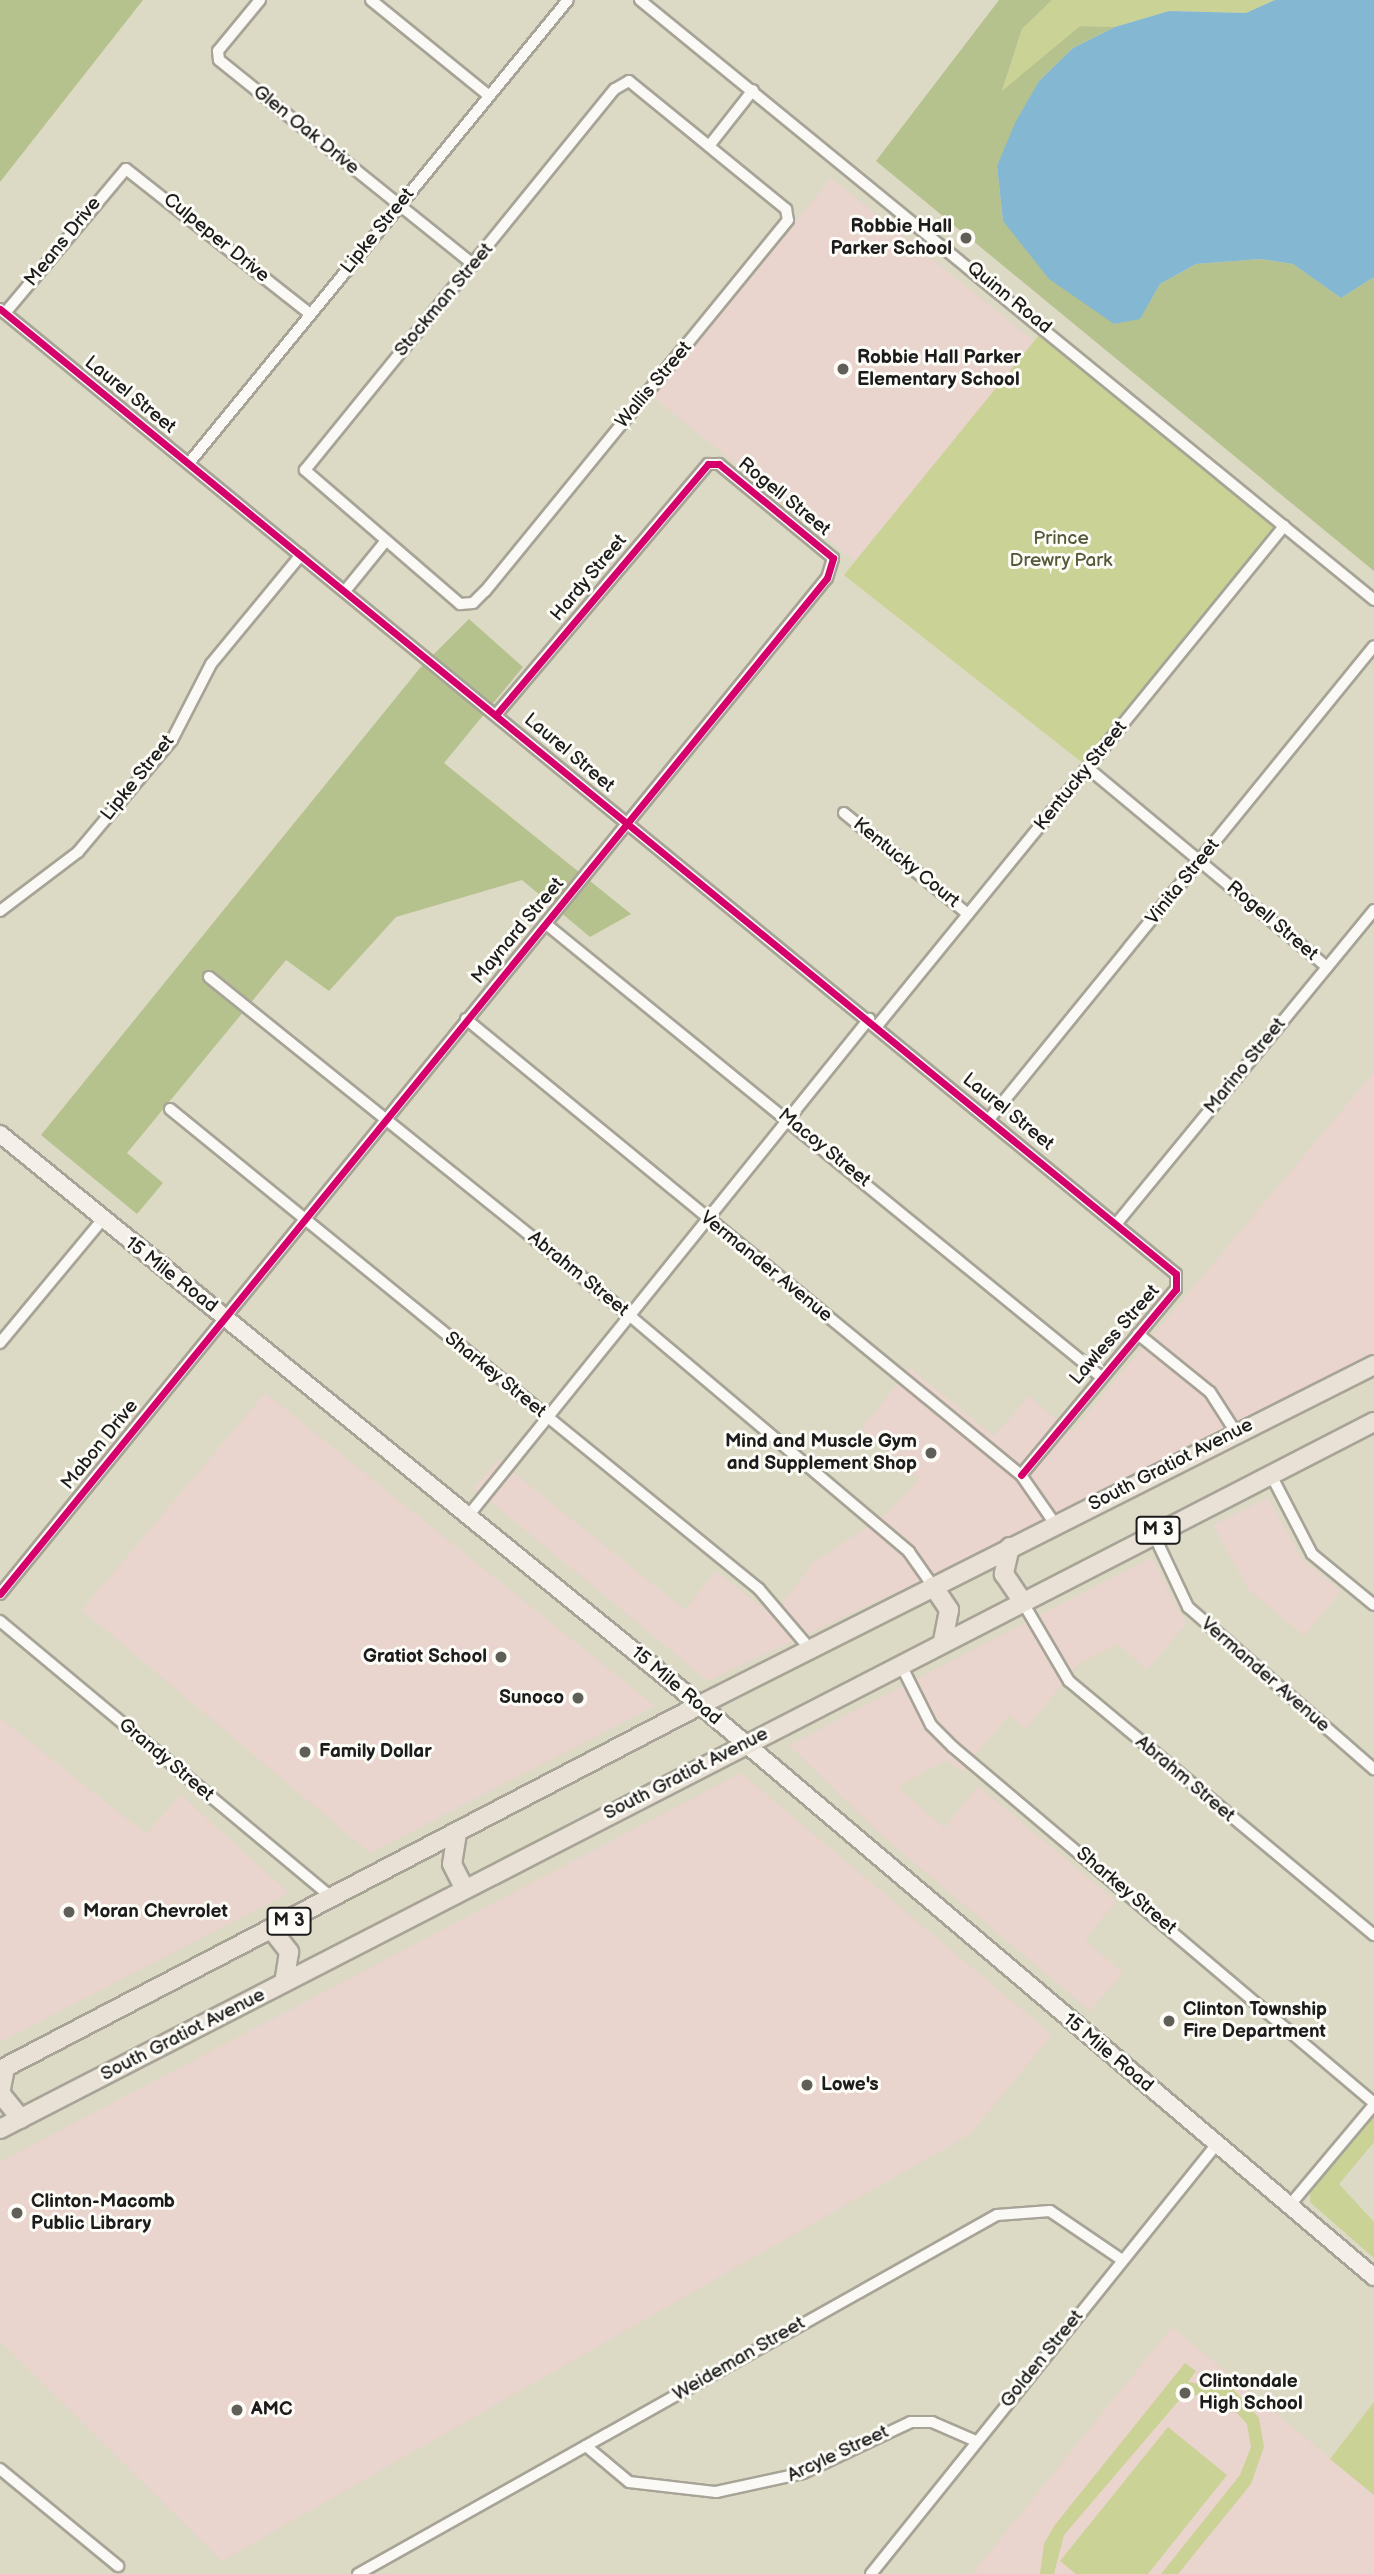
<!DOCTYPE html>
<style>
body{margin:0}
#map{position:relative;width:1374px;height:2574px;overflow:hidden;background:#dcd9c4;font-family:"Balsamiq Sans",sans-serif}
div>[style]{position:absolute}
.built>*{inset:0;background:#ead4ce}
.green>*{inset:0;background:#cbd295}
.forest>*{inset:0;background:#b6c28e}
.water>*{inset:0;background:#84b7d1}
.roads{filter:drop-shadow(2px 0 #a7a497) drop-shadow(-2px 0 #a7a497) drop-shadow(0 2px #a7a497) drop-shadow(0 -2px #a7a497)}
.street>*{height:10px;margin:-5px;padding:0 5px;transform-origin:5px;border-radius:5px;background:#faf9f6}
.secondary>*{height:16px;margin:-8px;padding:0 8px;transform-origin:8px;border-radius:8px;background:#f4f0e9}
.primary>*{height:18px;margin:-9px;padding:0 9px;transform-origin:9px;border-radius:9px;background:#e9e1d5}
.cycleway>*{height:7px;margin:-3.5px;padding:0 3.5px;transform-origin:3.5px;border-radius:3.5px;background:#d6006c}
.dots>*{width:19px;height:19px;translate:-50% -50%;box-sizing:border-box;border:4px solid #fdfcf7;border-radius:50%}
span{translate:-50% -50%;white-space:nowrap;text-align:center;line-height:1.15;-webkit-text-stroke:6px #fdfcf7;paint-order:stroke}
.shield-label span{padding:2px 5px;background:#fdfcf7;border:2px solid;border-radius:5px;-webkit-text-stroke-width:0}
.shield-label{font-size:18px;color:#1c1c1c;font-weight:700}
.street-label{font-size:19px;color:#1c1c1c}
.poi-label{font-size:19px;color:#1c1c1c;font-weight:700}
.right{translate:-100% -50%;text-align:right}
.left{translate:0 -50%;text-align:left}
.park-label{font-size:19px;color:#545a39}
</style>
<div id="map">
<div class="built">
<i style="clip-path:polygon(831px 178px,1034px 341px,855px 561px,652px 396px)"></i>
<i style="clip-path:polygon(1374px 1072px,1374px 1365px,708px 1681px,474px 1488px,498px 1460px,685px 1610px,716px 1571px,773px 1616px,813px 1563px,888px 1513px,919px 1479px,862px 1428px,910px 1368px,994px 1436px,1029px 1396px,1072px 1432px)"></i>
<i style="clip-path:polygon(265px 1393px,655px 1706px,370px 1853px,82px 1610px)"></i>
<i style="clip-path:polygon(1268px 1497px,1301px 1558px,1341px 1591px,1304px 1636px,1248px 1589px,1213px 1525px)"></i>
<i style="clip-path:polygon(1152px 1557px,1186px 1624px,1147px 1670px,1118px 1644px,1078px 1664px,1026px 1729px,1009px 1715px,961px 1772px,946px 1760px,898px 1787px,944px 1828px,978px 1786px,1116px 1901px,1085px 1940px,1123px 1973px,1090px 2011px,880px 1834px,789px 1745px)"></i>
<i style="clip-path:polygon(0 1718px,146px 1834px,181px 1795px,289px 1893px,0 2042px)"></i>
<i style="clip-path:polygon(741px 1773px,1052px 2035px,970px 2134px,222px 2561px,0 2341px,0 2162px)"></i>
<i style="clip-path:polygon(1172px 2327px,1374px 2495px,1374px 2574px,972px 2574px)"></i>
</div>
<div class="green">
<i style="clip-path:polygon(1052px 0,1275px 0,1246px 13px,1169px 11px,1115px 27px,1080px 26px,1002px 92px,1022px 29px)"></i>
<i style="clip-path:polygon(1040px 334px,1277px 529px,1084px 764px,844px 575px)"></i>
<i style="clip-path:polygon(1374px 2114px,1374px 2142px,1339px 2184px,1374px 2222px,1374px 2258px,1310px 2202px,1310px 2189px)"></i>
<i style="clip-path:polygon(1185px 2363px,1196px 2371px,1188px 2382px,1233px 2389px,1259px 2418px,1264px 2447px,1251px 2484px,1178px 2574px,1161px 2574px,1240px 2475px,1251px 2447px,1247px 2424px,1226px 2401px,1204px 2394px,1181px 2398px,1064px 2535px,1054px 2574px,1040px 2574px,1044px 2544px,1054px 2526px)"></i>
<i style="clip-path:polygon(1374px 2402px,1374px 2495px,1330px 2459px)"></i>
<i style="clip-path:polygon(1168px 2427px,1227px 2475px,1148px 2574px,1076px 2574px,1060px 2561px)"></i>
</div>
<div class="forest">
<i style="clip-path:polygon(0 0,143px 0,0 182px)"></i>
<i style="clip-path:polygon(999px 0,1052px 0,1022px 29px,1002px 91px,1080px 26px,1115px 27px,1073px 48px,1039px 81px,997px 166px,1003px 221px,1114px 324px,1140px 318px,1160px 284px,1196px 264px,1261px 259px,1293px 264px,1341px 298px,1374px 277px,1374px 571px,876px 161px)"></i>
<i style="clip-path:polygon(469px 619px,523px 667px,444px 763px,631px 914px,590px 937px,522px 880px,396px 917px,329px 991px,286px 960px,127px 1153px,163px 1183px,137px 1214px,41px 1135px,420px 668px)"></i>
</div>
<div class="water">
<i style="clip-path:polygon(1275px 0,1374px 0,1374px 277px,1341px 298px,1293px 264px,1261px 259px,1196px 264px,1160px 284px,1140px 319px,1114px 324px,1049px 279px,1003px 221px,997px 166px,1015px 123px,1039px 81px,1073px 48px,1115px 27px,1169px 11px,1246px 13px)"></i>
</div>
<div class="roads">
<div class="street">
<i style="left:260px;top:0;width:66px;rotate:129.5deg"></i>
<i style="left:218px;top:51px;width:9px;rotate:84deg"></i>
<i style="left:219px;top:60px;width:327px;rotate:38.8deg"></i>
<i style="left:371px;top:0;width:151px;rotate:39.1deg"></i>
<i style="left:640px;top:0;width:948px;rotate:39.26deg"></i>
<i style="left:629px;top:81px;width:203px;rotate:39.2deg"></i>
<i style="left:786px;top:209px;width:11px;rotate:80deg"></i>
<i style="left:788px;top:220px;width:479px;rotate:129.2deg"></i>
<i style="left:485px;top:591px;width:17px;rotate:135deg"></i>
<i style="left:473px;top:603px;width:13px;rotate:176deg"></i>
<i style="left:460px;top:604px;width:205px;rotate:-139.2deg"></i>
<i style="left:305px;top:470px;width:491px;rotate:-50.9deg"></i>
<i style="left:615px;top:89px;width:16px;rotate:-30deg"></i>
<i style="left:709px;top:146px;width:71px;rotate:-51.8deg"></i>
<i style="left:0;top:309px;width:1521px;rotate:39.37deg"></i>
<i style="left:1176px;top:1274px;width:15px;rotate:90deg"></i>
<i style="left:1176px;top:1289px;width:242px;rotate:129.8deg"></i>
<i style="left:5px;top:313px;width:188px;rotate:-50deg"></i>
<i style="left:126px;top:169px;width:234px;rotate:38.2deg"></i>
<i style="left:189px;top:463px;width:598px;rotate:-50.7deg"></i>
<i style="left:345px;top:591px;width:62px;rotate:-50.9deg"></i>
<i style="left:1088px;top:768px;width:311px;rotate:39.8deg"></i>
<i style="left:844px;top:813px;width:160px;rotate:39.2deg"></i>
<i style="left:0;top:911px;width:98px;rotate:-37.1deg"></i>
<i style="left:78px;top:852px;width:146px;rotate:-50deg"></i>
<i style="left:172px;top:740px;width:85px;rotate:-62.8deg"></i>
<i style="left:211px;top:664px;width:141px;rotate:-50.5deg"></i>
<i style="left:546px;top:924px;width:714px;rotate:39.2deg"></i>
<i style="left:209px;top:977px;width:539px;rotate:38.83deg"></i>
<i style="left:629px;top:1315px;width:367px;rotate:40.2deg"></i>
<i style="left:909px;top:1552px;width:42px;rotate:54.8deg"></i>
<i style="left:466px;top:1019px;width:718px;rotate:39.41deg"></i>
<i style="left:1021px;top:1475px;width:60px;rotate:55.2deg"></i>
<i style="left:877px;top:1026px;width:645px;rotate:-50.85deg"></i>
<i style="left:170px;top:1109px;width:760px;rotate:39.18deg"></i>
<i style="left:759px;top:1589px;width:80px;rotate:49.6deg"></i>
<i style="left:990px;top:1118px;width:608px;rotate:-50.87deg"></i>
<i style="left:1117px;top:1223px;width:405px;rotate:-50.6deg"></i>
<i style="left:1138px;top:1334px;width:92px;rotate:38.9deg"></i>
<i style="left:1210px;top:1392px;width:46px;rotate:57.3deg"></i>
<i style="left:0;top:1343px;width:160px;rotate:-50.3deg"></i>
<i style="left:1270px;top:1473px;width:91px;rotate:62.6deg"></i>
<i style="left:1312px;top:1554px;width:80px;rotate:39.4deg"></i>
<i style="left:468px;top:1516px;width:639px;rotate:-51.1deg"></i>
<i style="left:1153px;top:1533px;width:82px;rotate:64.7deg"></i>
<i style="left:1188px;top:1607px;width:247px;rotate:41.1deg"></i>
<i style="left:0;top:1594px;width:1310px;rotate:-50.86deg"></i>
<i style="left:827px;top:578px;width:21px;rotate:-73deg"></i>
<i style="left:833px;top:558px;width:148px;rotate:-140.5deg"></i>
<i style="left:719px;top:464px;width:11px;rotate:180deg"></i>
<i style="left:708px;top:464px;width:327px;rotate:130.2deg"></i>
<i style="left:1022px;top:1601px;width:93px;rotate:59.6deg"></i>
<i style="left:1069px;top:1681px;width:397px;rotate:39.8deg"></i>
<i style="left:0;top:1621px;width:432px;rotate:39.8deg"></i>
<i style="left:900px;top:1663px;width:69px;rotate:63.4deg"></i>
<i style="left:931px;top:1725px;width:31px;rotate:45deg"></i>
<i style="left:953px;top:1747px;width:551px;rotate:40.22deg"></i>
<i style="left:1290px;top:2205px;width:131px;rotate:-50deg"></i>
<i style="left:586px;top:2446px;width:56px;rotate:39.9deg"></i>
<i style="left:629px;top:2482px;width:88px;rotate:6.6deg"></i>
<i style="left:716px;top:2492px;width:89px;rotate:-12.3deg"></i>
<i style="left:803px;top:2473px;width:119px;rotate:-25.3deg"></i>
<i style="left:911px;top:2422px;width:21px"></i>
<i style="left:932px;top:2422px;width:48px;rotate:23.4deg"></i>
<i style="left:0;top:2469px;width:153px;rotate:39.4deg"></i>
<i style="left:358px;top:2574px;width:733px;rotate:-29.33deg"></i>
<i style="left:997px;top:2215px;width:53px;rotate:-4.3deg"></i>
<i style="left:1050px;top:2211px;width:87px;rotate:34.2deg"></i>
<i style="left:871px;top:2574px;width:551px;rotate:-51.19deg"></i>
</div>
<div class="secondary">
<i style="left:0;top:1134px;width:903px;rotate:39.2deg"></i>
<i style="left:700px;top:1705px;width:884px;rotate:40.32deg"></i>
</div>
<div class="primary">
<i style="left:1010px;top:1547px;width:28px;rotate:103deg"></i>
<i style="left:1004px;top:1574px;width:32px;rotate:56deg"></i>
<i style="left:933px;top:1586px;width:29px;rotate:56deg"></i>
<i style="left:949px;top:1610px;width:32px;rotate:101deg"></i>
<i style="left:457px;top:1833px;width:31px;rotate:99deg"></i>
<i style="left:452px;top:1864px;width:27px;rotate:63deg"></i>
<i style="left:272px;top:1930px;width:28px;rotate:52deg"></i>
<i style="left:289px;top:1952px;width:30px;rotate:99deg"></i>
<i style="left:5px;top:2068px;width:25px;rotate:101deg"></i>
<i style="left:0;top:2093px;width:33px;rotate:51deg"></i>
<i style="left:0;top:2070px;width:789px;rotate:-27.54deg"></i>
<i style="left:700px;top:1705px;width:755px;rotate:-26.77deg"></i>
<i style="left:0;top:2129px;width:1545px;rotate:-27.23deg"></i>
</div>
</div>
<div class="cycleway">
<i style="left:0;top:309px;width:1521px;rotate:39.37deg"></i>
<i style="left:1176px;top:1274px;width:15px;rotate:90deg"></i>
<i style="left:1176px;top:1289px;width:242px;rotate:129.8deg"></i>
<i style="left:0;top:1594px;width:1310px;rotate:-50.86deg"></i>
<i style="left:827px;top:578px;width:21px;rotate:-73deg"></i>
<i style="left:833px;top:558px;width:148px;rotate:-140.5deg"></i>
<i style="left:719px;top:464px;width:11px;rotate:180deg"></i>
<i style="left:708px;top:464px;width:327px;rotate:130.2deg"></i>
</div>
<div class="dots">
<i style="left:966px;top:238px;background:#5f5e57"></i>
<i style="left:843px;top:369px;background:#5f5e57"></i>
<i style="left:931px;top:1453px;background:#5f5e57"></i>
<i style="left:501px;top:1657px;background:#5f5e57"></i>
<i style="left:578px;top:1698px;background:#5f5e57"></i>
<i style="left:305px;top:1752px;background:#5f5e57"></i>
<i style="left:69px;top:1912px;background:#5f5e57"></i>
<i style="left:1169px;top:2021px;background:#5f5e57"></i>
<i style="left:807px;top:2085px;background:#5f5e57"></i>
<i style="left:17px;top:2213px;background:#5f5e57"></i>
<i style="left:1185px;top:2393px;background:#5f5e57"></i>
<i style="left:237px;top:2410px;background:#5f5e57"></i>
</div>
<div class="shield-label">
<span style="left:1158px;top:1530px">M 3</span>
<span style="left:289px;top:1921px">M 3</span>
</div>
<div class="street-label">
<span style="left:306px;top:130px;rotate:39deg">Glen Oak Drive</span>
<span style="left:378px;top:231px;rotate:-51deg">Lipke Street</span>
<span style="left:216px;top:238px;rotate:39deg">Culpeper Drive</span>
<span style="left:63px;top:242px;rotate:-51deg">Means Drive</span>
<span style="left:1009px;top:298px;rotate:39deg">Quinn Road</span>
<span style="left:444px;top:300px;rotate:-50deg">Stockman Street</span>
<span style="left:654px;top:385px;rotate:-50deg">Wallis Street</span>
<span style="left:130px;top:395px;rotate:39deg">Laurel Street</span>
<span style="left:784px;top:497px;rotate:39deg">Rogell Street</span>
<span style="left:589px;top:578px;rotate:-50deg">Hardy Street</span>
<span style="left:569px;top:753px;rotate:40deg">Laurel Street</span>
<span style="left:1081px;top:776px;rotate:-51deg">Kentucky Street</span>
<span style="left:138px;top:778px;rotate:-51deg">Lipke Street</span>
<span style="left:906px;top:863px;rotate:39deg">Kentucky Court</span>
<span style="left:1183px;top:882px;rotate:-51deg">Vinita Street</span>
<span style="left:1272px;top:921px;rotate:40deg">Rogell Street</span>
<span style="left:518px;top:931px;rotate:-50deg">Maynard Street</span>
<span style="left:1245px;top:1066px;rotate:-51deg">Marino Street</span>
<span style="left:1008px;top:1112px;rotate:39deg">Laurel Street</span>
<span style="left:824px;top:1148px;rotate:39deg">Macoy Street</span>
<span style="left:766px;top:1267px;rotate:39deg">Vermander Avenue</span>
<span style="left:578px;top:1274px;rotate:39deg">Abrahm Street</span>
<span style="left:171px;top:1275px;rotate:38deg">15 Mile Road</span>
<span style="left:1115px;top:1335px;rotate:-49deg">Lawless Street</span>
<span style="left:495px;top:1375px;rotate:39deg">Sharkey Street</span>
<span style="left:100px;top:1445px;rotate:-51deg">Mabon Drive</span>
<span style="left:1171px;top:1465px;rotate:-27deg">South Gratiot Avenue</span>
<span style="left:1265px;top:1675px;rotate:41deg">Vermander Avenue</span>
<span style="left:676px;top:1686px;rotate:40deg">15 Mile Road</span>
<span style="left:166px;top:1760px;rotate:40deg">Grandy Street</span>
<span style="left:686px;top:1774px;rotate:-27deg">South Gratiot Avenue</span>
<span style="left:1185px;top:1779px;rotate:40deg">Abrahm Street</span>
<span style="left:1126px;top:1891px;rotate:40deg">Sharkey Street</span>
<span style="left:183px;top:2035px;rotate:-27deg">South Gratiot Avenue</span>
<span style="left:1108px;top:2053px;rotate:40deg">15 Mile Road</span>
<span style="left:739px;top:2359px;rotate:-30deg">Weideman Street</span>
<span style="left:1042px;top:2359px;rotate:-51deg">Golden Street</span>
<span style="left:838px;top:2454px;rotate:-25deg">Arcyle Street</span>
</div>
<div class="poi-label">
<span class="right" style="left:952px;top:238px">Robbie Hall<br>Parker School</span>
<span class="left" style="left:857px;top:369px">Robbie Hall Parker<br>Elementary School</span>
<span class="right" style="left:917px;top:1453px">Mind and Muscle Gym<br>and Supplement Shop</span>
<span class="right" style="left:487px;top:1657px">Gratiot School</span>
<span class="right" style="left:564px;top:1698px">Sunoco</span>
<span class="left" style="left:319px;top:1752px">Family Dollar</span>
<span class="left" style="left:83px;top:1912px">Moran Chevrolet</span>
<span class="left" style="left:1183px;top:2021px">Clinton Township<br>Fire Department</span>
<span class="left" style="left:821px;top:2085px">Lowe's</span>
<span class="left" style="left:31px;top:2213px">Clinton-Macomb<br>Public Library</span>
<span class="left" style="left:1199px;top:2393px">Clintondale<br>High School</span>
<span class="left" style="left:251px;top:2410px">AMC</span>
</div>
<div class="park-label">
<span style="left:1061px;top:550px">Prince<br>Drewry Park</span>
</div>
</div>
